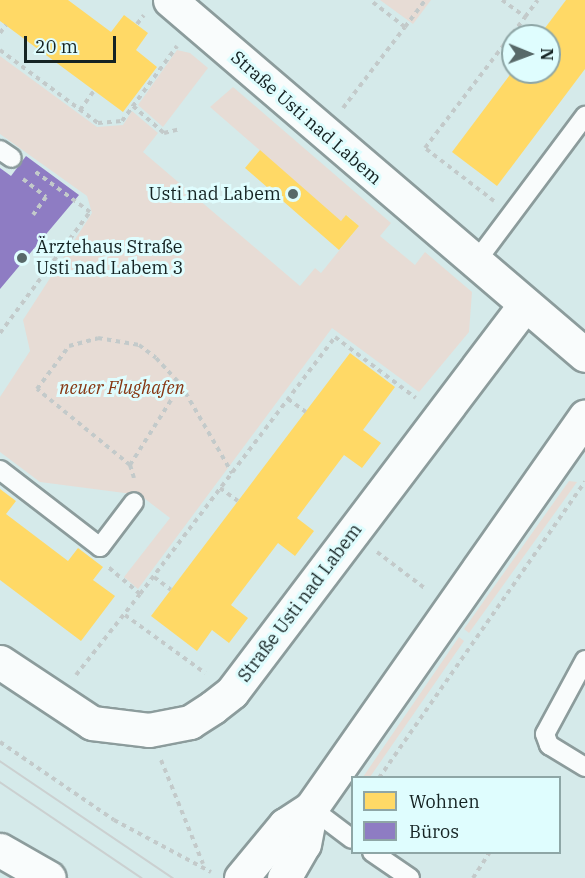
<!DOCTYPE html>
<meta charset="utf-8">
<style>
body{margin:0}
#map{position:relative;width:585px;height:878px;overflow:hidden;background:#d5eaea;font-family:"IBM Plex Serif",serif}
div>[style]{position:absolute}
.green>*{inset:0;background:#e7dcd5}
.homes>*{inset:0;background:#ffd966}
.offices>*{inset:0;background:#8e7cc3}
.path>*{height:4px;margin-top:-2px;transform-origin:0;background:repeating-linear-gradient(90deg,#c3caca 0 4.5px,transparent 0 9px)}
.roads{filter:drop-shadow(2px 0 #8c9c9c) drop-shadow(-2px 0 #8c9c9c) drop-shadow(0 2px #8c9c9c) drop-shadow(0 -2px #8c9c9c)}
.service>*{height:18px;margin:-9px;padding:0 9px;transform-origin:9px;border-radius:9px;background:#f9fcfc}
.minor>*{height:33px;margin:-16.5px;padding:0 16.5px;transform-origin:16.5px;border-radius:16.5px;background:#f9fcfc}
.secondary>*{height:33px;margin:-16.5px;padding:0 16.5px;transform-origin:16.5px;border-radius:16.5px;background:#f9fcfc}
.tram>*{height:1.5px;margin:-0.75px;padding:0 0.75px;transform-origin:0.75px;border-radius:0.75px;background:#cbd0d0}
.dots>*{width:16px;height:16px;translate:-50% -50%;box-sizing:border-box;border:3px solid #dffdfe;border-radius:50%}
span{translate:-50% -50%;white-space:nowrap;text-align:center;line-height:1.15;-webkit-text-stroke:6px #dffdfe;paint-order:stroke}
.street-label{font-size:18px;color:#152323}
.poi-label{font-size:18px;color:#152323}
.right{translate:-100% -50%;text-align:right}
.left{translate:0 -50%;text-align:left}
.park-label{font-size:18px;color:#873612;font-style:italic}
.legend{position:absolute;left:351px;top:776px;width:210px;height:78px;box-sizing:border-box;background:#dffdfe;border:2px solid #8ea6a6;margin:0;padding:8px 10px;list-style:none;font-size:18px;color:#152323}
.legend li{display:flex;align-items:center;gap:12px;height:30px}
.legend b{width:30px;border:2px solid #8ea6a6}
.north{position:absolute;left:501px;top:24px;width:60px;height:60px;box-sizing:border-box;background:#dffdfe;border:2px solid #8ea6a6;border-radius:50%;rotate:91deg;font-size:16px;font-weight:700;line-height:24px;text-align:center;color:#152323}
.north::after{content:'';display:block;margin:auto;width:21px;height:27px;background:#586969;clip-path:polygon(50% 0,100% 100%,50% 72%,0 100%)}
.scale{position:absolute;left:24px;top:36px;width:92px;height:27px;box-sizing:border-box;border:3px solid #152323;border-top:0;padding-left:8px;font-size:18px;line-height:21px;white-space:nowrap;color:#152323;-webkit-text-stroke:4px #dffdfe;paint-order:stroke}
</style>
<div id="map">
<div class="green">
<i style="clip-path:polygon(380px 0,431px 0,413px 24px)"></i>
<i style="clip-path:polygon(177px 50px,190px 53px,208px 68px,163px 127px,138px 105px)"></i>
<i style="clip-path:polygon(0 56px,97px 127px,123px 125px,132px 111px,158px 133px,143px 152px,300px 286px,315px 268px,321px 273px,359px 226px,347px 215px,341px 221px,210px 107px,233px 87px,391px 223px,380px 236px,415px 265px,425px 252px,472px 292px,469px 332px,419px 392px,332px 328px,138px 589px,124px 577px,170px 518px,140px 495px,40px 482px,0 452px,0 397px,30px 351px,23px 320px,92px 213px,87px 196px,0 134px)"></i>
<i style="clip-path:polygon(569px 481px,577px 482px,469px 633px,464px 629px)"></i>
<i style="clip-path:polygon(459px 637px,464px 641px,370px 777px,363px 777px)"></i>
</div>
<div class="homes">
<i style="clip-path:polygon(0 0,68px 0,111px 32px,124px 15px,148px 33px,136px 50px,157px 67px,123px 112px,0 21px)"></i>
<i style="clip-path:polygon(566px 0,585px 0,585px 69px,497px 186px,452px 152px,512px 72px,549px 72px,549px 36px,539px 36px)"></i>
<i style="clip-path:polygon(260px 150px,341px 221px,346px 215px,359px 226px,339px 250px,245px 168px)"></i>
<i style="clip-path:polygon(350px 353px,395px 387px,363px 430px,381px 443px,362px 468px,344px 455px,297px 518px,314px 531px,295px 556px,278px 543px,231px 605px,248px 618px,229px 643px,212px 630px,197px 651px,151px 616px)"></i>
<i style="clip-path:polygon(0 489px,16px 501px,6px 514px,68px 561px,78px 548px,103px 567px,93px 580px,115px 596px,81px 641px,0 580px)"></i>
</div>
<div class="offices">
<i style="clip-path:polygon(26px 156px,79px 195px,0 289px,0 168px,11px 176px)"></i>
</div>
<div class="path">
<i style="left:502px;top:0;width:29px;rotate:36deg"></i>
<i style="left:525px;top:17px;width:21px;rotate:-53deg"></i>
<i style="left:137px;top:24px;width:11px;rotate:-52deg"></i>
<i style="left:405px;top:27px;width:34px;rotate:-53deg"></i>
<i style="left:0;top:33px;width:10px;rotate:-53deg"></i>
<i style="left:0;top:50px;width:122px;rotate:36.7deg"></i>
<i style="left:98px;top:123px;width:24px;rotate:-5deg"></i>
<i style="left:122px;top:121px;width:93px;rotate:-53.7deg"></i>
<i style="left:133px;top:106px;width:41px;rotate:41.1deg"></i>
<i style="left:164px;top:133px;width:16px;rotate:-14deg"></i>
<i style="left:343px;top:108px;width:102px;rotate:-52.6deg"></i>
<i style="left:405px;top:27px;width:44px;rotate:-142.4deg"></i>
<i style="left:80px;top:110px;width:24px;rotate:-54deg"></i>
<i style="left:23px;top:179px;width:29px;rotate:38deg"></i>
<i style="left:46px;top:197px;width:22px;rotate:126deg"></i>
<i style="left:494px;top:201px;width:87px;rotate:-142.5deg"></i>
<i style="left:425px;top:148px;width:165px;rotate:-52.6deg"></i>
<i style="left:0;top:333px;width:151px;rotate:-53.4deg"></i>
<i style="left:90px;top:212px;width:71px;rotate:-143.6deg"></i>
<i style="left:288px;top:399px;width:22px;rotate:36deg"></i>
<i style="left:130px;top:465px;width:93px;rotate:-57.7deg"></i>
<i style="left:134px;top:478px;width:14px;rotate:-107deg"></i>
<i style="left:130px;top:465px;width:120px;rotate:-140.7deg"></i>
<i style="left:37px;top:389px;width:54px;rotate:-53.3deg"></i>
<i style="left:69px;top:346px;width:30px;rotate:-15deg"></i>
<i style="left:98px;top:338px;width:42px;rotate:9.7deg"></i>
<i style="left:139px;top:345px;width:21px;rotate:37deg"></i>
<i style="left:156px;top:358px;width:37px;rotate:47deg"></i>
<i style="left:181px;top:385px;width:102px;rotate:59.9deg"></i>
<i style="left:220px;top:488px;width:22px;rotate:36deg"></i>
<i style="left:377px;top:552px;width:61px;rotate:37.1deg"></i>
<i style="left:154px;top:577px;width:21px;rotate:37deg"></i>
<i style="left:140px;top:594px;width:323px;rotate:-52.8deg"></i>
<i style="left:335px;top:337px;width:101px;rotate:37deg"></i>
<i style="left:125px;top:615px;width:99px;rotate:35.9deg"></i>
<i style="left:76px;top:675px;width:103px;rotate:-51.7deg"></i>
<i style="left:140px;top:594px;width:42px;rotate:-139.8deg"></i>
<i style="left:0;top:742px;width:138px;rotate:34.4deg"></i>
<i style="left:114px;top:820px;width:110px;rotate:28.2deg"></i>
<i style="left:161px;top:760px;width:112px;rotate:68deg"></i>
<i style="left:379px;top:778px;width:361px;rotate:-55.2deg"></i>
<i style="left:473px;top:878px;width:31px;rotate:-57deg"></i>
</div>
<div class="roads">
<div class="service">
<i style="left:0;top:150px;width:14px;rotate:34deg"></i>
<i style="left:475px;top:263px;width:184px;rotate:-53.2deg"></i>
<i style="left:0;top:470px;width:126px;rotate:37.6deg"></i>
<i style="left:100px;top:547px;width:56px;rotate:-52.9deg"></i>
<i style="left:585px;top:660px;width:84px;rotate:118.4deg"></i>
<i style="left:545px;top:734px;width:12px;rotate:70deg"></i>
<i style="left:549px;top:745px;width:42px;rotate:31.4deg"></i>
<i style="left:311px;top:808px;width:51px;rotate:37.1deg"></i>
<i style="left:372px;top:852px;width:46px;rotate:34.4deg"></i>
</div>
<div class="minor">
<i style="left:170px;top:0;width:546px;rotate:40.54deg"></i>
<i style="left:0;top:662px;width:110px;rotate:33.5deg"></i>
<i style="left:92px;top:723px;width:57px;rotate:7deg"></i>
<i style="left:149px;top:730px;width:42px;rotate:-11deg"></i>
<i style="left:190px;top:722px;width:27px;rotate:-33deg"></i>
<i style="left:213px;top:707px;width:24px;rotate:-38deg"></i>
<i style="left:232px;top:692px;width:485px;rotate:-52.9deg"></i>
</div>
<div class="secondary">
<i style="left:0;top:850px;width:56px;rotate:29.7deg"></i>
<i style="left:241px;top:878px;width:69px;rotate:-50.3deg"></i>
<i style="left:285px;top:825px;width:31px;rotate:-33deg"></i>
<i style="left:311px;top:808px;width:478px;rotate:-55deg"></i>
<i style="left:284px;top:878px;width:39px;rotate:-60deg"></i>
<i style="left:304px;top:844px;width:37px;rotate:-79deg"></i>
</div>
</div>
<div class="tram">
<i style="left:0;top:761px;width:209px;rotate:34.1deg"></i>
<i style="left:0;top:782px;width:171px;rotate:34.1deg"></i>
</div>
<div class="dots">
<i style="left:293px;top:194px;background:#586969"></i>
<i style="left:22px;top:258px;background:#586969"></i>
</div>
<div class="street-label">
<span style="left:306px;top:118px;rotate:41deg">Straße Usti nad Labem</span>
<span style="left:300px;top:603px;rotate:-53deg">Straße Usti nad Labem</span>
</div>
<div class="poi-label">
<span class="right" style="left:281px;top:194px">Usti nad Labem</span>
<span class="left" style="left:36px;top:258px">Ärztehaus Straße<br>Usti nad Labem 3</span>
</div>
<div class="park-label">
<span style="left:122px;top:388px">neuer Flughafen</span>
</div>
<ul class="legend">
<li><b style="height:16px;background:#ffd966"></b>Wohnen</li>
<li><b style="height:16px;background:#8e7cc3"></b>Büros</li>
</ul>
<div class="north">N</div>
<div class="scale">20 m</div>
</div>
